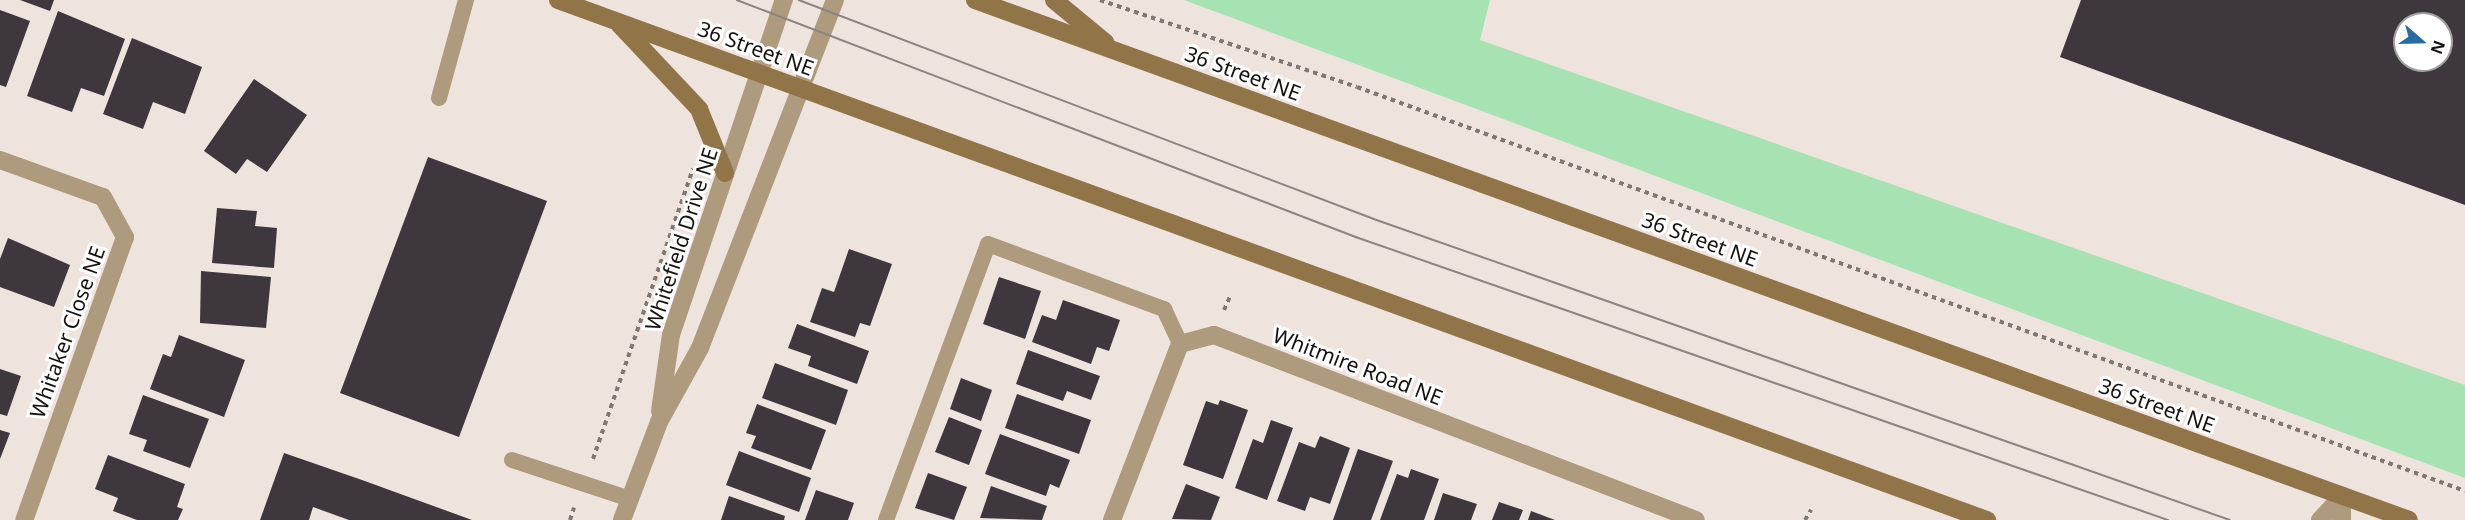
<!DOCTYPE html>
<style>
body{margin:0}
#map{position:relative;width:2465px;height:520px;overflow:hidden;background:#efe4dd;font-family:"Noto Sans",sans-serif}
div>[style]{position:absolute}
.green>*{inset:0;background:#a7e2b3}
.building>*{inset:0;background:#3e373e}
.path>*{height:4px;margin-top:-2px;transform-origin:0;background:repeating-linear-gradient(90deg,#7e7772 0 4.5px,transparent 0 9px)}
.service>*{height:16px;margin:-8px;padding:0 8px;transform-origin:8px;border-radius:8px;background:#ae9a7d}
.minor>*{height:18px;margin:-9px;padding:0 9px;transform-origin:9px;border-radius:9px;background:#ae9a7d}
.tertiary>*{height:18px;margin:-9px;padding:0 9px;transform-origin:9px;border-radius:9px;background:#ae9a7d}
.secondary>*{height:18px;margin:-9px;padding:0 9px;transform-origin:9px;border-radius:9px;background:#927449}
.tram>*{height:1.5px;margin:-0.75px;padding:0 0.75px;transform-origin:0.75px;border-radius:0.75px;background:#8c8480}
span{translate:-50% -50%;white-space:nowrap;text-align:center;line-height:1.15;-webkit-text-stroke:6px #fff;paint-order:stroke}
.street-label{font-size:21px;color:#15110f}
.north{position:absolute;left:2393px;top:12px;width:60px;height:60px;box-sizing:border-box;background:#fff;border:2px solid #a1a09f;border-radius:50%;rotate:110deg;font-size:16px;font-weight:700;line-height:24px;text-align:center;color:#15110f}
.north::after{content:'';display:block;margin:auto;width:21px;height:27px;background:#276ba0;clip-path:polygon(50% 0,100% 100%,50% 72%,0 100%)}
</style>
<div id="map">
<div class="green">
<i style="clip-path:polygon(1184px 0,1490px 0,1480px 40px,2465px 385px,2465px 478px)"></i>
</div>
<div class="building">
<i style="clip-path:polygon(20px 0,54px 0,50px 11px)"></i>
<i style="clip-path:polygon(evenodd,2081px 0,2465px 0,2465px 205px,2060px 57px,2081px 0,2405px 24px,2441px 24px,2441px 60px,2405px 60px,2405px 24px)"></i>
<i style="clip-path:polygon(0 10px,30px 21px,6px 87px,0 85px)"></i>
<i style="clip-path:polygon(58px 11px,125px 39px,104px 96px,81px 88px,72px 112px,27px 96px)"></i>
<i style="clip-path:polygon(132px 38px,202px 67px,185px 114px,153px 102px,143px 129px,103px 114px)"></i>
<i style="clip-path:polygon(254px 79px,307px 115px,267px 172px,247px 159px,236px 174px,204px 151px)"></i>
<i style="clip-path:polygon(428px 157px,547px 201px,459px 437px,340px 393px)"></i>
<i style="clip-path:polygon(217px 208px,257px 211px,255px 226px,277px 228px,274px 268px,212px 263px)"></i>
<i style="clip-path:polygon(8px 238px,70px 265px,54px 307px,0 287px,0 259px)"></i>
<i style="clip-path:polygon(849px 249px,892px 264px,870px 326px,860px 323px,855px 337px,810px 322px,822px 288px,834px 292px)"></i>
<i style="clip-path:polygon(201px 271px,271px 277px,266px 328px,200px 323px)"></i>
<i style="clip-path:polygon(999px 277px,1041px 291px,1025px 339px,983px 324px)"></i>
<i style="clip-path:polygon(1063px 300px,1120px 320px,1109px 351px,1097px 347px,1091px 364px,1032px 342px,1042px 315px,1056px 320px)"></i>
<i style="clip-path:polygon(797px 324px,869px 351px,857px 384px,808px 366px,811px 356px,788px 348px)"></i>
<i style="clip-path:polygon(179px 335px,245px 360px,224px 417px,150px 389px,163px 354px,171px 357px)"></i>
<i style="clip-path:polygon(1028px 350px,1100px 376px,1091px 400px,1067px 391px,1063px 401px,1016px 384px)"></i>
<i style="clip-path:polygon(775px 363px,848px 390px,836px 425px,762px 398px)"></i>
<i style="clip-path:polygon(0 369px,21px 376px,7px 416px,0 414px)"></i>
<i style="clip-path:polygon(961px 378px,992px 390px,981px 421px,950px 409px)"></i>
<i style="clip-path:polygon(1017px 394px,1091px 420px,1079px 454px,1005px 428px)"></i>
<i style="clip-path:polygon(143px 395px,209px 419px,190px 468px,143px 451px,147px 440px,129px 434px)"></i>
<i style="clip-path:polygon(1220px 400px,1248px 410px,1223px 479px,1183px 465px,1206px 401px,1218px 405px)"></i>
<i style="clip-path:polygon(757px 404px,826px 430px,811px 470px,751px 448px,756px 436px,746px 433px)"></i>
<i style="clip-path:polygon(949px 417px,982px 430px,969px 465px,935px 452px)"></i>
<i style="clip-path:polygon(1271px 420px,1293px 428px,1267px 500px,1235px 488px,1253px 439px,1263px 443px)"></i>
<i style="clip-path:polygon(0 430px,10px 433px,0 459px)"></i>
<i style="clip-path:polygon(1000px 434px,1070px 460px,1059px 488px,1050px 484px,1046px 496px,985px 474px)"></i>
<i style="clip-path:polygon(1320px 436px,1350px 448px,1330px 504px,1310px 497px,1305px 511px,1277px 501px,1299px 442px,1315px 448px)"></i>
<i style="clip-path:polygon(1358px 449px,1393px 461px,1371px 520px,1333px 520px)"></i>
<i style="clip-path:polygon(739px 451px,811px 478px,799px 512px,726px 485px)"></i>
<i style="clip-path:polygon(284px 453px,362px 480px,472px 520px,349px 520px,313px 507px,309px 520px,260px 520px)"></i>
<i style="clip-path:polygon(108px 455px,185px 484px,177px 507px,183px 509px,178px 520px,137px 520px,113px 511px,118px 498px,95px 489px)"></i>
<i style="clip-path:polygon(1411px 469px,1439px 479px,1424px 520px,1380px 520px,1397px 474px,1408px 478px)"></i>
<i style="clip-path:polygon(928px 473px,967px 487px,954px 520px,915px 508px)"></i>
<i style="clip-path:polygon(1186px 484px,1220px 497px,1211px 520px,1172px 519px)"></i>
<i style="clip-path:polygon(991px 486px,1047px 506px,1042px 520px,980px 518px)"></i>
<i style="clip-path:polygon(816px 490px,854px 503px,848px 520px,805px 520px)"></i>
<i style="clip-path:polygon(1443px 493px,1477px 504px,1471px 520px,1434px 520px)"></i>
<i style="clip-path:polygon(729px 496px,785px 516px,784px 520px,721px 520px)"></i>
<i style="clip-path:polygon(1499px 502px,1523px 510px,1519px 520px,1492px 520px)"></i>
<i style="clip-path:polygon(1531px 511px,1555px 520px,1528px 520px)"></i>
</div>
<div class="path">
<i style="left:1100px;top:0;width:271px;rotate:18.7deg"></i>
<i style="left:1357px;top:87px;width:1179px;rotate:20.03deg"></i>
<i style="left:1224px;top:310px;width:17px;rotate:-66deg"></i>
<i style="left:593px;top:459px;width:307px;rotate:-71deg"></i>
<i style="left:570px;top:520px;width:13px;rotate:-72deg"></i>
<i style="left:1805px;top:520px;width:12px;rotate:-59deg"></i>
</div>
<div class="service">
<i style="left:439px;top:98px;width:102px;rotate:-74.6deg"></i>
<i style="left:512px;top:460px;width:124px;rotate:18.3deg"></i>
<i style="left:886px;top:520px;width:294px;rotate:-69.7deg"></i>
<i style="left:988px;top:244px;width:188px;rotate:20.3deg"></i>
<i style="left:1164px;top:309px;width:38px;rotate:65deg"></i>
</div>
<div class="minor">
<i style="left:0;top:160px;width:109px;rotate:19.8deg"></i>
<i style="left:103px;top:197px;width:46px;rotate:61.2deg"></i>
<i style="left:125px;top:237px;width:300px;rotate:109.6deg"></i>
<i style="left:1112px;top:520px;width:189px;rotate:-68.9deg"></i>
<i style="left:1180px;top:344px;width:35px;rotate:-15deg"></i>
<i style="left:1214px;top:335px;width:516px;rotate:21deg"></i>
</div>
<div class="tertiary">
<i style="left:660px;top:411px;width:77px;rotate:-81.8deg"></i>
<i style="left:671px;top:335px;width:354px;rotate:-71.4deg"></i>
<i style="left:622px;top:520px;width:105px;rotate:-69.3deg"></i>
<i style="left:659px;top:422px;width:85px;rotate:-61deg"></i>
<i style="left:700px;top:348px;width:373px;rotate:-68.8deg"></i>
<i style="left:2320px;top:520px;width:33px;rotate:-47deg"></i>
<i style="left:2342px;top:520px;width:24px;rotate:-90deg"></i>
</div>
<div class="secondary">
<i style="left:558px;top:0;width:1521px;rotate:20deg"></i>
<i style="left:975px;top:0;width:1525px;rotate:19.93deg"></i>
<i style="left:1054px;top:0;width:67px;rotate:39.6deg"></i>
<i style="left:619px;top:24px;width:117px;rotate:46.7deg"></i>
<i style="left:699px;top:109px;width:69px;rotate:67.9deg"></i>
</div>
<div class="tram">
<i style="left:737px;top:0;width:663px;rotate:20.95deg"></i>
<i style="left:1356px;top:237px;width:860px;rotate:19.21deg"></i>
<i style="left:799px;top:0;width:615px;rotate:20.85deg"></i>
<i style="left:1374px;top:219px;width:907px;rotate:19.37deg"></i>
</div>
<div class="street-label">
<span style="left:756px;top:48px;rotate:20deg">36 Street NE</span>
<span style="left:1243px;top:73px;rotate:20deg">36 Street NE</span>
<span style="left:681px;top:239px;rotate:-72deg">Whitefield Drive NE</span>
<span style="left:1700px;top:239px;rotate:20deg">36 Street NE</span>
<span style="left:67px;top:332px;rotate:-70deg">Whitaker Close NE</span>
<span style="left:1358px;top:366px;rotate:21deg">Whitmire Road NE</span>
<span style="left:2157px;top:405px;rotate:20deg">36 Street NE</span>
</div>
<div class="north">N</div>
</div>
